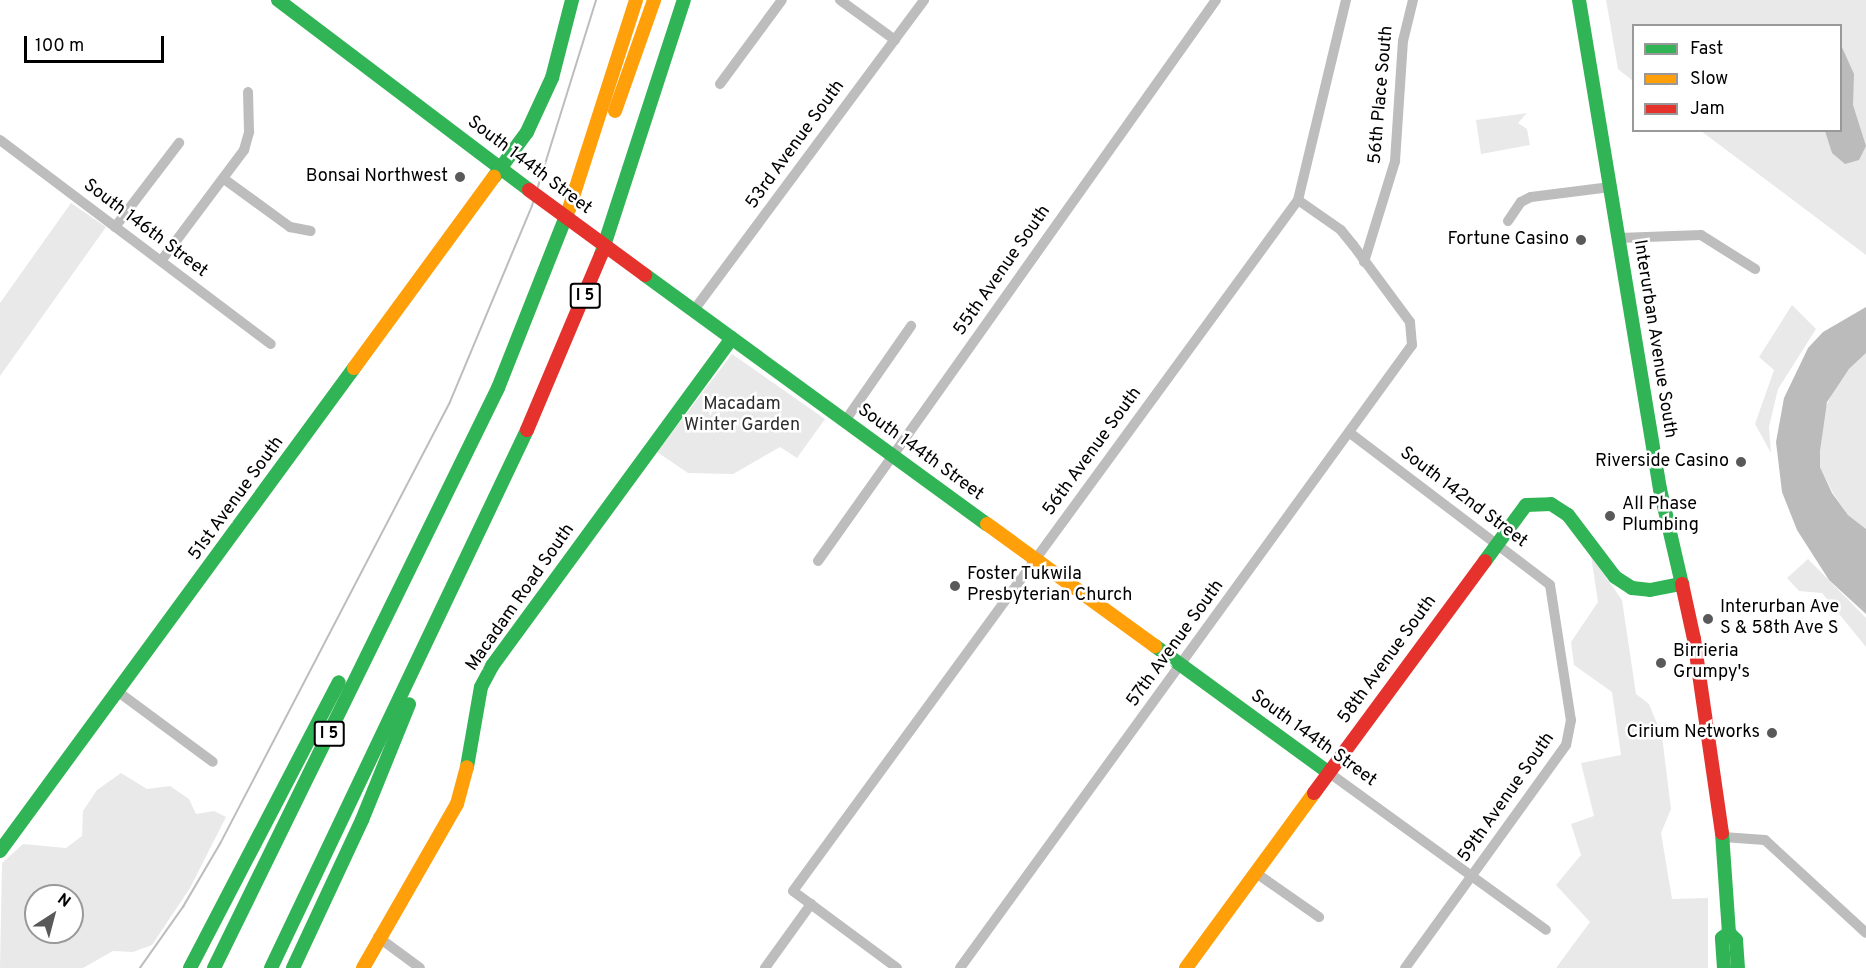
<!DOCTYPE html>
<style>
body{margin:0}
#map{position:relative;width:1866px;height:968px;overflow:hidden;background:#fff;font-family:Overpass,sans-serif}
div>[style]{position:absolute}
.green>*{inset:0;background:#e9e9e9}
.water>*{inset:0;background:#bbb}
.street>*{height:10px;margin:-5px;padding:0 5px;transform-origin:5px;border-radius:5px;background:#bdbdbd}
.fast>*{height:14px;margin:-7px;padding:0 7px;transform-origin:7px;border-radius:7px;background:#30b455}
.slow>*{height:14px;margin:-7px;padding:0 7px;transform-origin:7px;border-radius:7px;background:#ff9f0a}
.jam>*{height:14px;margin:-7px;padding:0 7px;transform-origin:7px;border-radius:7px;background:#e5322d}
.tram>*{height:1.5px;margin:-0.75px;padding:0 0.75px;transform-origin:0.75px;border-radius:0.75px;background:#bdbdbd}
.jam-bridge>*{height:14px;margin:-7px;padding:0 7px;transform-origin:7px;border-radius:7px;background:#e5322d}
.dots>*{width:16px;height:16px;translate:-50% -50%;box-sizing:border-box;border:3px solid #fff;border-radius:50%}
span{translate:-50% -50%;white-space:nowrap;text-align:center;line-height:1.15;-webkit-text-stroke:5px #fff;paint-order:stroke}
.shield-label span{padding:2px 4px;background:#fff;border:2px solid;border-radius:4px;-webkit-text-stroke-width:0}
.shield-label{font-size:16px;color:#000;font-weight:700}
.street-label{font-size:18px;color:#000}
.poi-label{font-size:18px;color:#000}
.right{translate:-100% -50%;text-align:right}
.left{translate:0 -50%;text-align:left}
.park-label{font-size:18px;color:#2e2e2e}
.legend{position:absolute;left:1632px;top:24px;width:210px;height:108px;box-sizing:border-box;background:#fff;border:2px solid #999;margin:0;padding:8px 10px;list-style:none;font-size:18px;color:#000}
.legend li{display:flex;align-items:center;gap:12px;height:30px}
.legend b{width:30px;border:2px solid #999}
.north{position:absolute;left:24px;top:884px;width:60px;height:60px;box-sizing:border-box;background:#fff;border:2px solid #999;border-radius:50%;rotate:36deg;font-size:16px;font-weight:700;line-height:24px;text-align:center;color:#000}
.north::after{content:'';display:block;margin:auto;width:21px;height:27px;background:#595959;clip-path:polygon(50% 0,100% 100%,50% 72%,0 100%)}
.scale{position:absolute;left:24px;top:36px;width:140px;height:27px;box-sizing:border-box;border:3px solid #000;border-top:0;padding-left:8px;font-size:18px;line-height:21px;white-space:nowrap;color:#000;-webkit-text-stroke:4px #fff;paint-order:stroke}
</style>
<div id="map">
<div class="green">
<i style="clip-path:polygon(1606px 0,1866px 0,1866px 255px,1701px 131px,1840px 130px,1840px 26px,1634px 26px,1633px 81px,1618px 69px)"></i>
<i style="clip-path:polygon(1527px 113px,1518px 123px,1527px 129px,1530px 145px,1481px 154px,1476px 120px)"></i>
<i style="clip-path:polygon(71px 203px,106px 227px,0 376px,0 303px)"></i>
<i style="clip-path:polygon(1792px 305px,1816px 329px,1778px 389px,1769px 427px,1771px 453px,1755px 424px,1774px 370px,1759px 357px)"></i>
<i style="clip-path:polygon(1866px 353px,1866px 529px,1848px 515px,1833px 493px,1820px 467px,1820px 451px,1824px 411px,1832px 393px,1849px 369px)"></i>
<i style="clip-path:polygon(732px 354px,825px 419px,797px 458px,780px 447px,733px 474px,688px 473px,657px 452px)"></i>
<i style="clip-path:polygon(1591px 556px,1622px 600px,1636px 694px,1649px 704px,1662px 736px,1671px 809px,1661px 833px,1672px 899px,1708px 898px,1708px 968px,1556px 968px,1590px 922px,1556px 885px,1581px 855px,1571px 824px,1594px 816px,1581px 763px,1621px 755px,1612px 692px,1574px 665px,1571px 642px,1598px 602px)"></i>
<i style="clip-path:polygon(1808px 559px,1866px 618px,1866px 647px,1822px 593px,1799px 591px,1787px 578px)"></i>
<i style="clip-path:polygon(evenodd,121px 773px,147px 789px,170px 786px,189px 799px,196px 814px,214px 811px,226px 817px,190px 888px,152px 945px,133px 952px,113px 951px,83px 968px,0 968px,2px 863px,23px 844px,66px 848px,82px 836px,83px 811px,97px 790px,121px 773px,36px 896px,72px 896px,72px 932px,36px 932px,36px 896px)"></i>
</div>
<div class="water">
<i style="clip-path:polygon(1841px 45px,1854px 74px,1853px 105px,1866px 146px,1859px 160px,1845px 164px,1832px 153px,1825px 131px,1840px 130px)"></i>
<i style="clip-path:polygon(1866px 307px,1866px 353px,1849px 369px,1827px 402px,1820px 451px,1820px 467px,1832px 493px,1848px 515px,1866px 529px,1866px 614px,1829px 580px,1797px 530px,1782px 492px,1776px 442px,1784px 398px,1808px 348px,1823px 332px)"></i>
</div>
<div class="street">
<i style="left:840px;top:0;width:68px;rotate:36deg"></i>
<i style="left:720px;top:84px;width:104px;rotate:-53.6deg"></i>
<i style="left:0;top:140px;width:339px;rotate:37deg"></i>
<i style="left:224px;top:179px;width:82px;rotate:36deg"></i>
<i style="left:290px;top:227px;width:21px;rotate:11deg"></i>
<i style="left:1508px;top:221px;width:23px;rotate:-56deg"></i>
<i style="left:1521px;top:202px;width:11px;rotate:-27deg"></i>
<i style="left:1531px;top:197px;width:80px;rotate:-7.2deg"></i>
<i style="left:115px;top:227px;width:106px;rotate:-52.7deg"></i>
<i style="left:1619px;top:238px;width:82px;rotate:-2.1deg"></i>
<i style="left:1701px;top:235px;width:64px;rotate:32.2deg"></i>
<i style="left:161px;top:261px;width:139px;rotate:-53.2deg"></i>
<i style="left:244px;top:150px;width:19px;rotate:-74deg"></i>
<i style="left:249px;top:132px;width:40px;rotate:-91.4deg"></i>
<i style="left:1364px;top:262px;width:106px;rotate:-72.9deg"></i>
<i style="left:1395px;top:161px;width:120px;rotate:-86.2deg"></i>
<i style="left:1403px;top:41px;width:42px;rotate:-76.3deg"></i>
<i style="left:694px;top:310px;width:386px;rotate:-53.4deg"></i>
<i style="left:845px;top:421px;width:116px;rotate:-55.2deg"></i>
<i style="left:1350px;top:433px;width:251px;rotate:37.2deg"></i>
<i style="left:1550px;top:585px;width:137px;rotate:81.2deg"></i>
<i style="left:1571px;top:720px;width:25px;rotate:101deg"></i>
<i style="left:1566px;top:745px;width:275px;rotate:125.8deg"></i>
<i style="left:818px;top:561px;width:688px;rotate:-54.65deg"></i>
<i style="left:117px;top:691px;width:119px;rotate:36.5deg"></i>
<i style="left:1328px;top:772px;width:269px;rotate:35.9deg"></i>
<i style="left:1723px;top:837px;width:42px;rotate:4.1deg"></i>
<i style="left:1765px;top:840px;width:137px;rotate:42.6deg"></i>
<i style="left:1256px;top:873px;width:77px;rotate:34.9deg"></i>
<i style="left:378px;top:937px;width:52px;rotate:36.4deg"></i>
<i style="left:765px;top:968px;width:79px;rotate:-54.3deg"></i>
<i style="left:897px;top:968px;width:129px;rotate:-143.5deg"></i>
<i style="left:793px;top:891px;width:856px;rotate:-53.84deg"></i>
<i style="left:1298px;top:200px;width:206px;rotate:-76.5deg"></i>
<i style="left:960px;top:968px;width:770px;rotate:-54.04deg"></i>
<i style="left:1412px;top:345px;width:23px;rotate:-95deg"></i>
<i style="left:1410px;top:322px;width:96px;rotate:-126.5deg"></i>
<i style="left:1353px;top:245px;width:19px;rotate:-129deg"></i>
<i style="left:1341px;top:230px;width:52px;rotate:-145.1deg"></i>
</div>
<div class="fast">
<i style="left:278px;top:0;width:315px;rotate:37.1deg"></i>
<i style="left:1579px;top:0;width:496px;rotate:80.6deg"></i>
<i style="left:1660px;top:489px;width:98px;rotate:77deg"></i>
<i style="left:494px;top:177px;width:56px;rotate:-53.7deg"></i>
<i style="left:527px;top:132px;width:60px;rotate:-65.2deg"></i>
<i style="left:552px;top:78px;width:81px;rotate:-75.6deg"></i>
<i style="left:601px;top:255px;width:268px;rotate:-72deg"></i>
<i style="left:645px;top:275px;width:423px;rotate:36.1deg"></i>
<i style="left:1485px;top:561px;width:69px;rotate:-53.8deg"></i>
<i style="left:1526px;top:505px;width:25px;rotate:-2deg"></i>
<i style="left:1551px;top:504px;width:20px;rotate:33deg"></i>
<i style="left:1568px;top:515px;width:78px;rotate:52.8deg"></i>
<i style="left:1615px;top:577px;width:20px;rotate:33deg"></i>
<i style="left:1632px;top:588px;width:18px;rotate:6deg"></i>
<i style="left:1650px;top:590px;width:33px;rotate:-11deg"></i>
<i style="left:1155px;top:646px;width:214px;rotate:36.1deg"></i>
<i style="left:467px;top:767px;width:81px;rotate:-80.1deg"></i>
<i style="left:481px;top:687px;width:24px;rotate:-62deg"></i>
<i style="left:492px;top:666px;width:406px;rotate:-53.8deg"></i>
<i style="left:1722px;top:833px;width:100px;rotate:86deg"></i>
<i style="left:1729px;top:933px;width:10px;rotate:45deg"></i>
<i style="left:1736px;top:940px;width:28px;rotate:86deg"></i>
<i style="left:0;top:851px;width:599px;rotate:-53.76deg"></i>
<i style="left:190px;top:968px;width:322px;rotate:-62.5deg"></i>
<i style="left:214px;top:968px;width:646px;rotate:-63.91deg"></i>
<i style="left:498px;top:388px;width:193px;rotate:-68.4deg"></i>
<i style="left:271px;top:968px;width:596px;rotate:-64.55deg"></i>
<i style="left:293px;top:968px;width:163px;rotate:-65deg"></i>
<i style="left:362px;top:820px;width:125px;rotate:-67.9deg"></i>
<i style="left:1724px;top:968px;width:30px;rotate:-94deg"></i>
<i style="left:1722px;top:938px;width:9px;rotate:-36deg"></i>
</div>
<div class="slow">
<i style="left:615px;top:111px;width:118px;rotate:-70.6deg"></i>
<i style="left:569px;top:209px;width:219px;rotate:-72.2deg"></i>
<i style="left:354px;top:368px;width:237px;rotate:-53.8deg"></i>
<i style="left:987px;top:524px;width:208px;rotate:36deg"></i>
<i style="left:363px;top:968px;width:189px;rotate:-60.2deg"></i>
<i style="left:457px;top:804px;width:38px;rotate:-75deg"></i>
<i style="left:1186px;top:968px;width:217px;rotate:-53.8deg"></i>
</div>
<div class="jam">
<i style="left:527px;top:430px;width:190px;rotate:-67.1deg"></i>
<i style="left:1682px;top:584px;width:56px;rotate:77.7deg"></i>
<i style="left:1694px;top:639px;width:196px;rotate:81.8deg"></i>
<i style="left:1314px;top:793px;width:288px;rotate:-53.6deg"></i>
</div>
<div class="tram">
<i style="left:140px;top:968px;width:75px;rotate:-54.8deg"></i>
<i style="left:183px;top:907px;width:73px;rotate:-59.6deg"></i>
<i style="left:220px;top:844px;width:498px;rotate:-62.5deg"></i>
<i style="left:450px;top:402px;width:212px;rotate:-67.3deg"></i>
<i style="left:532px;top:206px;width:216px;rotate:-72.7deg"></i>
</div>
<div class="jam-bridge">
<i style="left:529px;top:190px;width:144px;rotate:36.2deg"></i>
</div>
<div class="dots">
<i style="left:460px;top:177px;background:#595959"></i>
<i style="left:1581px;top:240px;background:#595959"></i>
<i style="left:1741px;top:462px;background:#595959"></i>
<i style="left:1610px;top:516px;background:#595959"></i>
<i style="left:955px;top:586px;background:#595959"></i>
<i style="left:1708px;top:619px;background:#595959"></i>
<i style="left:1661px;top:663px;background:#595959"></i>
<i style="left:1772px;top:733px;background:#595959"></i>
</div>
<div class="shield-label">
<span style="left:585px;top:296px">I 5</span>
<span style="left:329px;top:734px">I 5</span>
</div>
<div class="street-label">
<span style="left:1382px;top:95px;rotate:-85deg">56th Place South</span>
<span style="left:796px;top:145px;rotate:-54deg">53rd Avenue South</span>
<span style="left:529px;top:166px;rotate:37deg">South 144th Street</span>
<span style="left:145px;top:229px;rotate:37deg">South 146th Street</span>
<span style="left:1003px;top:271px;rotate:-55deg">55th Avenue South</span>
<span style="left:1654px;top:339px;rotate:81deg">Interurban Avenue South</span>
<span style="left:1093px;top:452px;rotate:-54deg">56th Avenue South</span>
<span style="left:920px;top:453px;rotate:36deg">South 144th Street</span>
<span style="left:1463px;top:498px;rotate:37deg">South 142nd Street</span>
<span style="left:237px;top:499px;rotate:-54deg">51st Avenue South</span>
<span style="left:521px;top:598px;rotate:-55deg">Macadam Road South</span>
<span style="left:1176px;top:644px;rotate:-54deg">57th Avenue South</span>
<span style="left:1388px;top:660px;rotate:-54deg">58th Avenue South</span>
<span style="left:1313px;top:739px;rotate:36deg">South 144th Street</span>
<span style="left:1507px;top:798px;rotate:-55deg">59th Avenue South</span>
</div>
<div class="poi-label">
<span class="right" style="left:448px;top:177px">Bonsai Northwest</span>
<span class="right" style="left:1569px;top:240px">Fortune Casino</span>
<span class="right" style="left:1729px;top:462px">Riverside Casino</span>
<span class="left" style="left:1622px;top:516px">All Phase<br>Plumbing</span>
<span class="left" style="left:967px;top:586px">Foster Tukwila<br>Presbyterian Church</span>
<span class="left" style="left:1720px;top:619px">Interurban Ave<br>S &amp; 58th Ave S</span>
<span class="left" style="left:1673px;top:663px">Birrieria<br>Grumpy's</span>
<span class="right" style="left:1760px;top:733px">Cirium Networks</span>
</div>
<div class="park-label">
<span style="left:742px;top:416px">Macadam<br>Winter Garden</span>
</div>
<ul class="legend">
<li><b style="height:8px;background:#30b455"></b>Fast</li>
<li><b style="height:8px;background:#ff9f0a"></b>Slow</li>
<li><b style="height:8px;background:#e5322d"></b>Jam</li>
</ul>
<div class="north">N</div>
<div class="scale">100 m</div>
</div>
